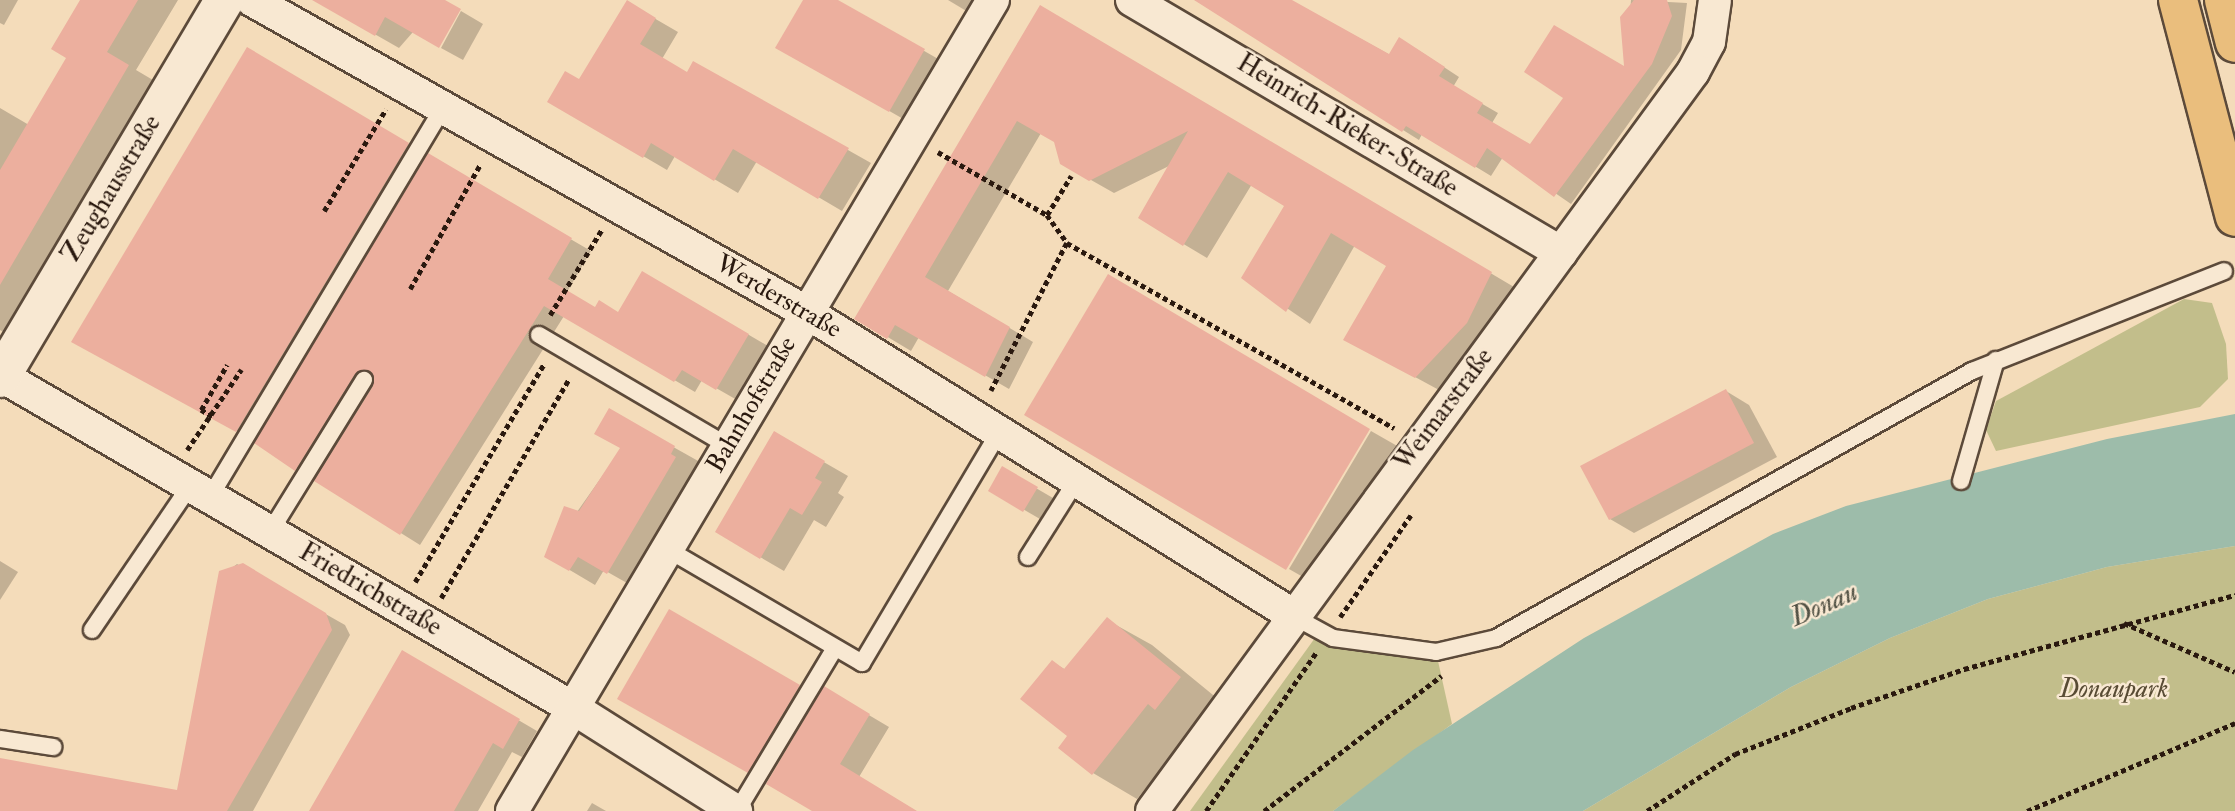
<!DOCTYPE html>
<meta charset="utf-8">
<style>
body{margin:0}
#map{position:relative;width:2235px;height:811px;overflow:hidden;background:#f4dcba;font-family:"IM FELL Double Pica",serif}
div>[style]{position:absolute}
.green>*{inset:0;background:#c2be8b}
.water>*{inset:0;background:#9dbcaa}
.shadow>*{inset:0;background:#0003}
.building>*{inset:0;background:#ecaf9e}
.path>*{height:4.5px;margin-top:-2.25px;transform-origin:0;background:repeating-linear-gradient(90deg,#2a190f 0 5px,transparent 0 8.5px)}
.roads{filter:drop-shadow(2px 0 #5c4a3a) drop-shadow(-2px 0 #5c4a3a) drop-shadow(0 2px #5c4a3a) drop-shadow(0 -2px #5c4a3a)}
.service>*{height:16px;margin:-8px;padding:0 8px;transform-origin:8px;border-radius:8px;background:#f8e8d2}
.minor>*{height:32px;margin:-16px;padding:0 16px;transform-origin:16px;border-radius:16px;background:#f8e8d2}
.tertiary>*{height:38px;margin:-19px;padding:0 19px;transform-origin:19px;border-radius:19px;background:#f8e8d2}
.primary>*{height:38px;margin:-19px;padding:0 19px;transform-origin:19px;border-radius:19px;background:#eabe7d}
span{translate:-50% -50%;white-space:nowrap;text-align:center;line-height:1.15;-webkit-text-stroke:5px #f8e8d2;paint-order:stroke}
.street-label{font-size:26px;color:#2a190f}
.park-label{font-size:26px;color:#584b34;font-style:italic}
.water-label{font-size:28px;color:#525245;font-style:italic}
</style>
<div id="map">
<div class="green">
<i style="clip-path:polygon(2184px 299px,2212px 303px,2226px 344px,2228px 379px,2200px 407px,1996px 451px,1986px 430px,1996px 401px)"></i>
<i style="clip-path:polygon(2235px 546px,2235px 811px,1583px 811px,1791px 687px,1890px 638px,1988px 599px,2107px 567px)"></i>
<i style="clip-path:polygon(1320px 631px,1436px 652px,1452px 724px,1333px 811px,1190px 811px)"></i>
</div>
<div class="water">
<i style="clip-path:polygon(2235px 414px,2235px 546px,2107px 567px,1988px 599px,1890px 638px,1791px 687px,1583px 811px,1333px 811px,1413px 750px,1584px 638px,1773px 534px,1846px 506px,2107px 439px)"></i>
</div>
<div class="shadow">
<i style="clip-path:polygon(0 0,18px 0,4px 25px,0 23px)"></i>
<i style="clip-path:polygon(82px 0,178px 0,136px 70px,158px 83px,21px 343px,0 330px,0 108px,29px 125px,68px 57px)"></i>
<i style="clip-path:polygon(315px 0,441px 0,399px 48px)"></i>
<i style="clip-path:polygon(805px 0,835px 0,940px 60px,905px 120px,778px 47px)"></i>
<i style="clip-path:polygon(948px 0,975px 0,968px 12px)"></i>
<i style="clip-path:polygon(1195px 0,1290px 0,1390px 55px,1415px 48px,1459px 77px,1453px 87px,1498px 113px,1492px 123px,1530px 146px,1626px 69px,1631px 0,1687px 3px,1681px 50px,1571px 204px,1503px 157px,1491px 176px,1422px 134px,1419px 140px)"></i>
<i style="clip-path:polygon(628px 3px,678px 32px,662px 59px,688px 74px,694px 63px,871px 163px,842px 211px,757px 161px,738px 193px,675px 156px,667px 170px,549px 101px,580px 81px)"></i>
<i style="clip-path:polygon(1041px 7px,1514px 287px,1490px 336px,1439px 390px,1369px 352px,1388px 265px,1355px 245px,1310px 324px,1243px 278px,1286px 205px,1252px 184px,1207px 258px,1140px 218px,1171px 165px,1114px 193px,1061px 163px,1056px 141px,1041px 133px,948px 291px,1033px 342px,1009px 389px,919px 337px,911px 351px,856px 318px)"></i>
<i style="clip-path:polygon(461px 11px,483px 24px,463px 60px,441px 48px)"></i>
<i style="clip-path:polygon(248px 50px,425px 154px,254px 440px,90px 351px)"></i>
<i style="clip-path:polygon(428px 156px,591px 251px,567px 292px,596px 309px,619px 314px,643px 273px,768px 346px,737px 400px,702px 380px,695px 392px,564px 316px,420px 545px,257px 443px)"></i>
<i style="clip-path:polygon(1726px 391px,1749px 405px,1777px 457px,1634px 533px,1610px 519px)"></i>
<i style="clip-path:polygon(609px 411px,700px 462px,696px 470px,701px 473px,634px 587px,604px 570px,595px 585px,546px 556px,622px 448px)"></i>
<i style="clip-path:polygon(1371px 431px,1399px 447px,1317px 585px,1289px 569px)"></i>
<i style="clip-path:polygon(775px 434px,848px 476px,838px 493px,844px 497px,826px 527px,814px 520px,784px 571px,717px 532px)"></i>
<i style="clip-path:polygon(1003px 469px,1053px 498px,1040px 519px,990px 490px)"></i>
<i style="clip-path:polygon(0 561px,18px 572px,0 600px)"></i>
<i style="clip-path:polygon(237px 564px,345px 625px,350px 635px,253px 811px,0 811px,0 761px,178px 792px,219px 578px)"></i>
<i style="clip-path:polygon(670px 612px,815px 696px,765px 780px,619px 698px)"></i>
<i style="clip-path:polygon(1107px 620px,1152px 645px,1224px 704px,1193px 729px,1137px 799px,1093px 773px,1069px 736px,1052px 662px,1066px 670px)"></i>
<i style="clip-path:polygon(403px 653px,537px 731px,522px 757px,512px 752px,478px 811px,311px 811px)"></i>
<i style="clip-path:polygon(825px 689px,889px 727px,859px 777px,916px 811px,816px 811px)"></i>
<i style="clip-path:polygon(592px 803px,606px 811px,587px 811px)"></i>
</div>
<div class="building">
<i style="clip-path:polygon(80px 0,138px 0,107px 52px,129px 65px,0 285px,0 170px,66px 58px,51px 49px)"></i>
<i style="clip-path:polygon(312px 0,445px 0,461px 9px,439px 48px,385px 17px,375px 36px)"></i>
<i style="clip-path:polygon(627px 0,656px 18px,640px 44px,687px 72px,693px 61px,849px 148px,818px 199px,733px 149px,714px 181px,651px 143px,643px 158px,547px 102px,565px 71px,579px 79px)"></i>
<i style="clip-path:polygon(803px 0,838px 0,925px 49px,889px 112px,775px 48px)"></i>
<i style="clip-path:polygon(1194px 0,1292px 0,1389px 54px,1399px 37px,1445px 67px,1439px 76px,1483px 103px,1477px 113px,1530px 144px,1563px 98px,1524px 72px,1554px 25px,1624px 66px,1620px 17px,1634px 0,1667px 0,1672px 16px,1652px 64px,1554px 197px,1487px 148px,1475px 168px,1406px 126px,1402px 132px)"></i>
<i style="clip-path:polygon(1040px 5px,1492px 272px,1467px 323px,1415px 378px,1343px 340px,1386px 266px,1331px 233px,1286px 312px,1241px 278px,1284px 206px,1228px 172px,1183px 246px,1138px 218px,1188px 131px,1089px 181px,1060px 164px,1054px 142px,1017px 121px,925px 277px,1010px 327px,985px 377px,895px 325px,887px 339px,854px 319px)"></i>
<i style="clip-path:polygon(247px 47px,409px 143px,236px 432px,71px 342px)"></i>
<i style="clip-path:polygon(428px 153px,572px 238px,548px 279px,595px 307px,599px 300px,618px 312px,642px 271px,749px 334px,716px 390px,682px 370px,674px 382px,544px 306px,400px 535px,314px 481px,373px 386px,370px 372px,355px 374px,295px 471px,254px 443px)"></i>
<i style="clip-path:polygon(1108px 274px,1370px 429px,1286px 570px,1024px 415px)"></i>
<i style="clip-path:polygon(1726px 389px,1754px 443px,1609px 520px,1580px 466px)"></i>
<i style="clip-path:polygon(609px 408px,675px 446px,671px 454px,676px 457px,607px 574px,578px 557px,569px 571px,544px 557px,564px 506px,579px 511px,620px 448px,594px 434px)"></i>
<i style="clip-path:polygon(774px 431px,825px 461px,815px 478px,822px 482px,802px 515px,790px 508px,760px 559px,715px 532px)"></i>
<i style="clip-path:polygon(1002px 466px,1038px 487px,1023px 512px,988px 491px)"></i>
<i style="clip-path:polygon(243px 563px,326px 613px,332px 630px,227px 811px,0 811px,0 758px,177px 790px,219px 571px)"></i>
<i style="clip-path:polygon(669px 609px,800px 685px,748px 773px,617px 699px)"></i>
<i style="clip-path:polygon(1107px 617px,1181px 677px,1155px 710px,1148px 704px,1092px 775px,1058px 748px,1067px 736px,1020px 699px,1052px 660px,1064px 669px)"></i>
<i style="clip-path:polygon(402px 650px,520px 719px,503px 749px,493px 743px,454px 811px,309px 811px)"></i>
<i style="clip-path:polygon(824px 686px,870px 714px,840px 764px,917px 811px,812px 811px,766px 784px)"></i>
</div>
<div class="path">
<i style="left:938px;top:152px;width:126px;rotate:30deg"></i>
<i style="left:1047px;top:215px;width:34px;rotate:54deg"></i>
<i style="left:1067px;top:243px;width:166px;rotate:117.2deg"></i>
<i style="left:324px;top:211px;width:119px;rotate:-58.7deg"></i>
<i style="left:1047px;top:215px;width:46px;rotate:-58.4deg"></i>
<i style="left:1067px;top:243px;width:376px;rotate:29.5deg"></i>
<i style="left:410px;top:289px;width:142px;rotate:-60.6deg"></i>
<i style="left:550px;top:315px;width:100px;rotate:-58.8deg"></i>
<i style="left:212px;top:417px;width:13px;rotate:-148deg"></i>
<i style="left:201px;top:410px;width:52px;rotate:-60deg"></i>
<i style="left:187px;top:450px;width:97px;rotate:-56deg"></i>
<i style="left:415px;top:582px;width:253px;rotate:-59.4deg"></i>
<i style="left:441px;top:598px;width:254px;rotate:-59.7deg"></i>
<i style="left:1340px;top:617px;width:124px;rotate:-55.2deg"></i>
<i style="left:2124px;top:623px;width:121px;rotate:23.8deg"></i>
<i style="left:1206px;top:811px;width:193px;rotate:-55.2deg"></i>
<i style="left:1264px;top:811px;width:223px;rotate:-37.3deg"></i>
<i style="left:1647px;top:811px;width:105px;rotate:-32.9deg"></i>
<i style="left:1735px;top:754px;width:125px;rotate:-21.6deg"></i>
<i style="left:1851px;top:708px;width:120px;rotate:-19deg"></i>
<i style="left:1964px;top:669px;width:281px;rotate:-15.3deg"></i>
<i style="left:2027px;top:811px;width:226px;rotate:-22.9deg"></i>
</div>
<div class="roads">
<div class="service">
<i style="left:539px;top:335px;width:219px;rotate:30.4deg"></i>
<i style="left:1961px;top:481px;width:126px;rotate:-73.9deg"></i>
<i style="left:210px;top:497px;width:454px;rotate:-59.1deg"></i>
<i style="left:270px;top:532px;width:179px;rotate:-58.3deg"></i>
<i style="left:667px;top:549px;width:226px;rotate:30.3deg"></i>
<i style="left:862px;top:663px;width:269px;rotate:-59.3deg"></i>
<i style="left:1028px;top:557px;width:90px;rotate:-57.7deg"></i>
<i style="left:1291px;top:615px;width:48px;rotate:28.7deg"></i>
<i style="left:1333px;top:638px;width:104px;rotate:7.7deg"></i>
<i style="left:1436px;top:652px;width:62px;rotate:-13.1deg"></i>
<i style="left:1496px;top:638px;width:546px;rotate:-29.29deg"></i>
<i style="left:1972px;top:371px;width:271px;rotate:-21.6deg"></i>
<i style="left:92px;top:630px;width:174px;rotate:-55.8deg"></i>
<i style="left:0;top:739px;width:54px;rotate:8.6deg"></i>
<i style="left:737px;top:811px;width:190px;rotate:-59deg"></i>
</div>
<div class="minor">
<i style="left:252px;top:0;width:636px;rotate:29.39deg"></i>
<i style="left:806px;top:312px;width:571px;rotate:31.91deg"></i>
<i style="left:1132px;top:0;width:498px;rotate:30.5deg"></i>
<i style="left:0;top:375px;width:663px;rotate:30.16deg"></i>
<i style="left:573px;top:708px;width:193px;rotate:32.3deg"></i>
<i style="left:512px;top:811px;width:943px;rotate:-59.33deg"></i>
<i style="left:1152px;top:811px;width:916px;rotate:-53.79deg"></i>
<i style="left:1693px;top:72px;width:34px;rotate:-62deg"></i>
<i style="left:1709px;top:42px;width:42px;rotate:-81.9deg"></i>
</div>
<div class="tertiary">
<i style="left:0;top:378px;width:439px;rotate:-59.3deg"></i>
</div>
<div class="primary">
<i style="left:2178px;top:0;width:224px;rotate:75.3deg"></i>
<i style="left:2224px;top:0;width:44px;rotate:75.7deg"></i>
</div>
</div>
<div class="street-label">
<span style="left:1347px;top:126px;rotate:31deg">Heinrich-Rieker-Straße</span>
<span style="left:112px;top:189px;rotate:-59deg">Zeughausstraße</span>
<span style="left:778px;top:297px;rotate:30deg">Werderstraße</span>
<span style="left:752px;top:405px;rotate:-60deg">Bahnhofstraße</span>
<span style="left:1444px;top:410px;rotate:-53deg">Weimarstraße</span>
<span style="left:370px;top:590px;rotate:30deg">Friedrichstraße</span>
</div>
<div class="park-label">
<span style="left:2114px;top:690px">Donaupark</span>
</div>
<div class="water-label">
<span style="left:1824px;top:605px;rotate:-24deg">Donau</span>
</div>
</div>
